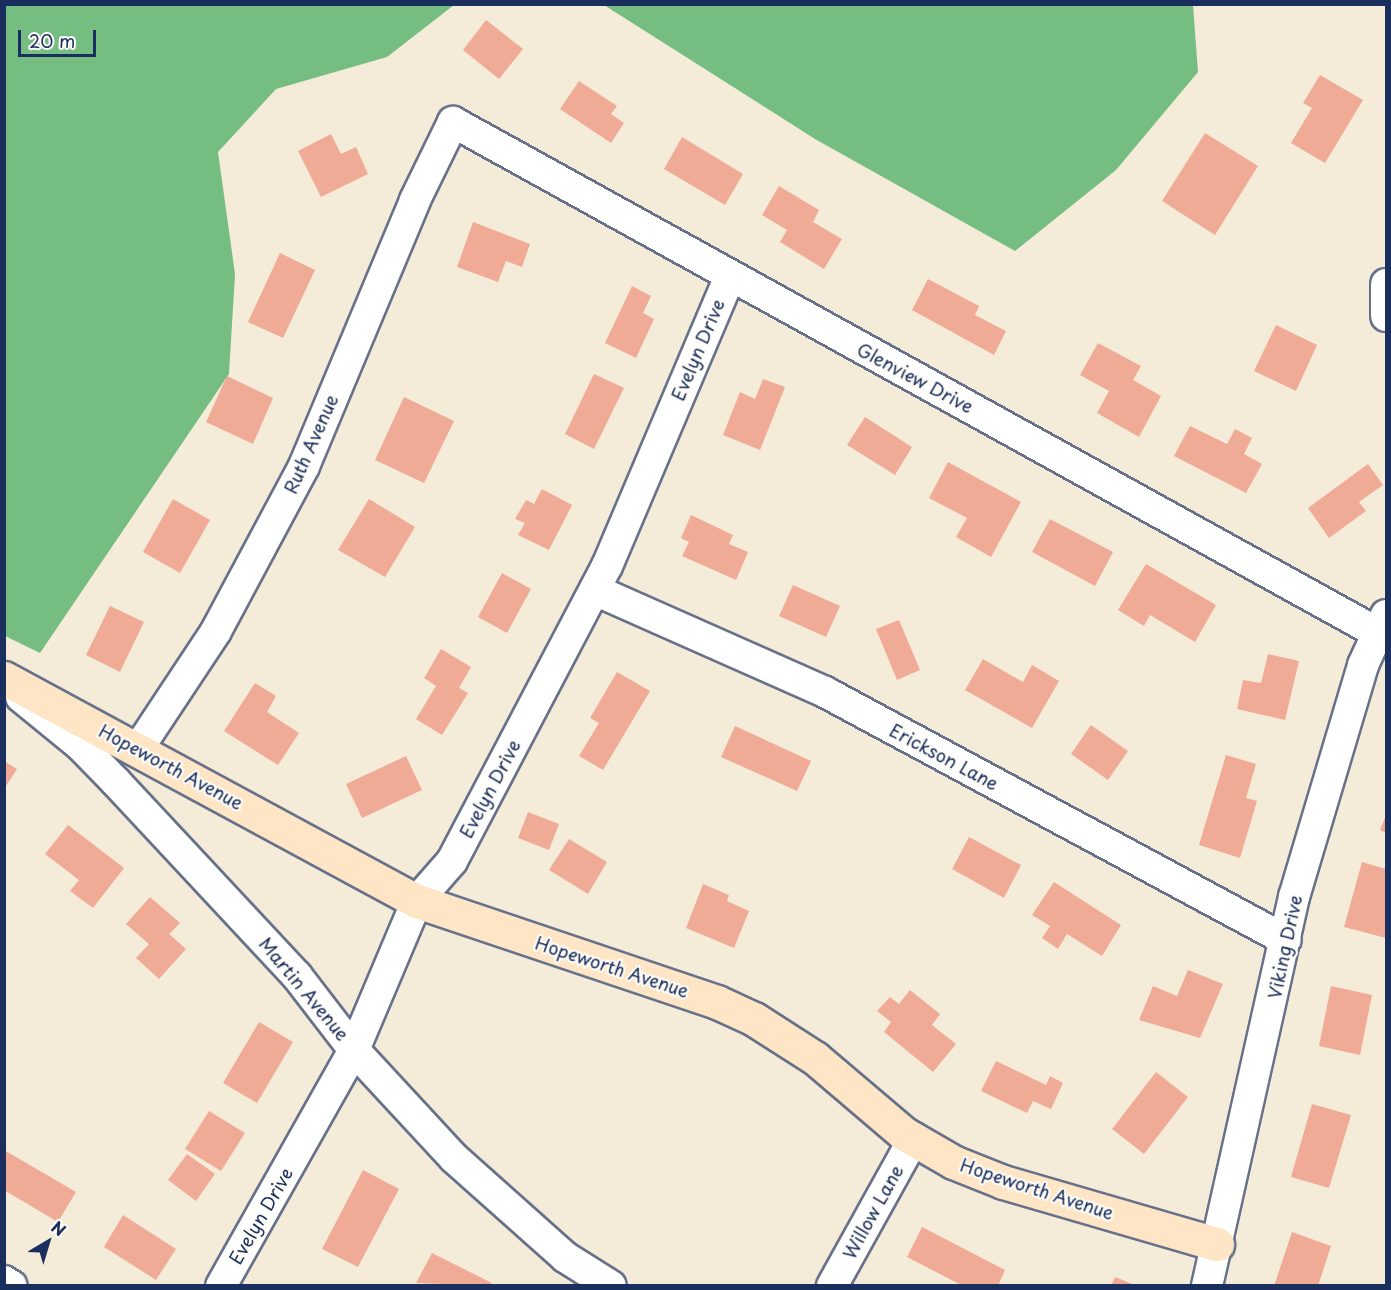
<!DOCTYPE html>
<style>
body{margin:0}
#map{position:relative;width:1391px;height:1290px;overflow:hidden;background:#f4ecd8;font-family:"Playpen Sans",sans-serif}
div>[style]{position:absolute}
.forest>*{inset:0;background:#76bd82}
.building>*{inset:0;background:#f0ab97}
.roads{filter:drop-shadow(2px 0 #677189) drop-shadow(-2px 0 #677189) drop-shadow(0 2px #677189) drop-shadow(0 -2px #677189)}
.street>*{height:30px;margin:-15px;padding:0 15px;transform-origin:15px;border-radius:15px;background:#fff}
.secondary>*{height:33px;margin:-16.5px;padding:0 16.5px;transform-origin:16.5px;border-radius:16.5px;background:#fee5c5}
span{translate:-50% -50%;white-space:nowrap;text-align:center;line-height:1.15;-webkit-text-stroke:4.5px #fdfcf7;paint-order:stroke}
.street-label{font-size:18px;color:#1b2f5e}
.frame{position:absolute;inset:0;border:6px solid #1b2f5e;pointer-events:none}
.north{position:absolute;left:18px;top:1212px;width:60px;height:60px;-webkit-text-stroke:4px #fdfcf7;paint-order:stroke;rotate:38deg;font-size:16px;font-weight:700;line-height:24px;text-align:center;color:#1b2f5e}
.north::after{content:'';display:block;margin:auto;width:21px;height:27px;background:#1b2f5e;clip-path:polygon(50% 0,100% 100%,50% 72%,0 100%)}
.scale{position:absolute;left:18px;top:30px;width:78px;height:27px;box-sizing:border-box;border:3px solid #1b2f5e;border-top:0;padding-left:8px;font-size:18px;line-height:21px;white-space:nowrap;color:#1b2f5e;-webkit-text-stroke:4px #fdfcf7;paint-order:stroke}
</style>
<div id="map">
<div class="forest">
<i style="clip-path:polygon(5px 5px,454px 5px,387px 57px,276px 89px,218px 152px,235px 274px,229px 374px,40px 653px,5px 636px)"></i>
<i style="clip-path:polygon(604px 5px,1193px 5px,1198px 72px,1116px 170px,1015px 251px,815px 139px)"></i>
</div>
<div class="building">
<i style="clip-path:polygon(486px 20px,523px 49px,499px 79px,463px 50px)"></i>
<i style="clip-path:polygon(1320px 75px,1363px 100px,1325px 163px,1291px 143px,1312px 108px,1303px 103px)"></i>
<i style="clip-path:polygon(579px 81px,617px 106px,611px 114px,624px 123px,611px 143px,560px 109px)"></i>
<i style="clip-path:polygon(1205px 133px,1258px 166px,1215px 235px,1162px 201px)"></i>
<i style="clip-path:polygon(331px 134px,341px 154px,356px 147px,368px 174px,321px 197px,298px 151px)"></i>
<i style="clip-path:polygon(682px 137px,743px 174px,725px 205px,664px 169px)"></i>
<i style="clip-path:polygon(779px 186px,819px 210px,813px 222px,842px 239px,824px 269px,780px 242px,787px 230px,762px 215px)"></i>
<i style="clip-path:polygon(473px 222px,530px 244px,522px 267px,506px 261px,498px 282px,457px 267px)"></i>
<i style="clip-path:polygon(280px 253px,315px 270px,283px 338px,248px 322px)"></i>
<i style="clip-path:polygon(928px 279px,979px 306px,975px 315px,1006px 331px,994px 355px,912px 310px)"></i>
<i style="clip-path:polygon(632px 286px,651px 296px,643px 313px,654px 319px,636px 358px,605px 343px)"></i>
<i style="clip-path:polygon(1276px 325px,1317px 345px,1296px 391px,1254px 371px)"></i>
<i style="clip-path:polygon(1098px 343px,1141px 366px,1133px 380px,1161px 396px,1139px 437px,1097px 413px,1109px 391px,1080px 375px)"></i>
<i style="clip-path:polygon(594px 374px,624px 388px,594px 449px,565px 434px)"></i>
<i style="clip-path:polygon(227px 376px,273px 398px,253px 444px,206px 422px)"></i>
<i style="clip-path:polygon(763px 379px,785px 387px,760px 450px,723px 435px,740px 392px,755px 399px)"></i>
<i style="clip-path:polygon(404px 397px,454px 421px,424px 483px,375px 460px)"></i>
<i style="clip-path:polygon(865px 417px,912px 447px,895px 475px,847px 445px)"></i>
<i style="clip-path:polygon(1190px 426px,1227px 444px,1235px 429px,1252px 438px,1244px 454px,1262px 464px,1246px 493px,1174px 456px)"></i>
<i style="clip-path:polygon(948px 462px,1021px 502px,991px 557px,956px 537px,967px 518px,929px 498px)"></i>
<i style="clip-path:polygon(1368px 464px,1383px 485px,1359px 502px,1366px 511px,1329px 538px,1308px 508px)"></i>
<i style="clip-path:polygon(542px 489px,572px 505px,549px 550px,518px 535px,525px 523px,515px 519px,526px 500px,534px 504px)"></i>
<i style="clip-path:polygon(173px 499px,210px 520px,180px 573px,143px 552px)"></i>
<i style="clip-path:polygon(369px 499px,415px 527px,385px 577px,338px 550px)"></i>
<i style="clip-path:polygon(691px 515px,733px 535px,729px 544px,748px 552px,736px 580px,682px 556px,689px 542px,681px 538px)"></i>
<i style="clip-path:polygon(1050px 519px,1113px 552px,1095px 586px,1032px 552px)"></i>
<i style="clip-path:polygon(1146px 564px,1216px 605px,1195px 642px,1150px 615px,1144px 626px,1118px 610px)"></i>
<i style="clip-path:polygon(502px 573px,531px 589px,507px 633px,478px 617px)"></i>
<i style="clip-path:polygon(793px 585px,840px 606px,826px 637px,779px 616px)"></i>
<i style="clip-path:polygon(110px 606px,144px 622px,120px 672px,86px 655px)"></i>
<i style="clip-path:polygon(899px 620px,920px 670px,897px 680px,876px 629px)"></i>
<i style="clip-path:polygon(441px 649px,471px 667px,459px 688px,468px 693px,442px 735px,416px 719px,436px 686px,424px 678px)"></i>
<i style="clip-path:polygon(1268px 654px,1299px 661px,1285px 720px,1237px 709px,1243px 680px,1261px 683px)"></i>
<i style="clip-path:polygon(983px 659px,1023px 682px,1032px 665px,1059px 681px,1032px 728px,965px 690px)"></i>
<i style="clip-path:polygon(617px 672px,650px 691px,603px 770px,579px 756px,599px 723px,590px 718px)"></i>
<i style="clip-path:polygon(255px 683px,276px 696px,267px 712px,299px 733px,278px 765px,224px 731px)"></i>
<i style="clip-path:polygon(1091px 725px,1128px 751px,1108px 780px,1071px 754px)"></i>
<i style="clip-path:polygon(735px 726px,811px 761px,797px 791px,721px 757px)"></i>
<i style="clip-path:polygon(1226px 755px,1256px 764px,1246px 798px,1257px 801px,1240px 858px,1199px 845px)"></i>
<i style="clip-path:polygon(406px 756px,422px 790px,362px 818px,346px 784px)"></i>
<i style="clip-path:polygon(4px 761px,17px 769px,4px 789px)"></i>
<i style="clip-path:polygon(528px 812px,559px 824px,549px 850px,518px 838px)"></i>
<i style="clip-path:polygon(1386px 815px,1386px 833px,1380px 830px)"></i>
<i style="clip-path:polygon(68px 825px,124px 868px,93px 908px,70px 891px,79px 880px,45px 854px)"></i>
<i style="clip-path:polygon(969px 837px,1021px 865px,1004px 898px,952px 869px)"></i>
<i style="clip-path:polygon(569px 839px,607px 862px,588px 894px,549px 870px)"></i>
<i style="clip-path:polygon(1362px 862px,1386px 869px,1386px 938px,1344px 927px)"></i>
<i style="clip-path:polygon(1054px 882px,1121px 925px,1102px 956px,1067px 934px,1058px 949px,1042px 938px,1050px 926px,1032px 915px)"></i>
<i style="clip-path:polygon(703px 884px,729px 895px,727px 901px,749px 911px,734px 948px,686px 928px)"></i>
<i style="clip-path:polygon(150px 897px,180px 923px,169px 934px,186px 949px,159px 979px,136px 958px,149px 944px,126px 924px)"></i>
<i style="clip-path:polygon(1188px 970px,1223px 984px,1200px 1038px,1139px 1020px,1153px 986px,1177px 996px)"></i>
<i style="clip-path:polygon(1331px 986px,1372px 995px,1360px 1055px,1319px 1046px)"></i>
<i style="clip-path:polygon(910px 990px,940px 1014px,932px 1025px,956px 1044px,933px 1072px,884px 1032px,891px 1022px,877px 1011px,890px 997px,899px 1004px)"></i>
<i style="clip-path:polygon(259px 1022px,293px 1042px,257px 1103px,223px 1083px)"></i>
<i style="clip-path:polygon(996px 1061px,1046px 1085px,1050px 1076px,1063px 1083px,1051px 1109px,1033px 1101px,1027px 1113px,981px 1091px)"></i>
<i style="clip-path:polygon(1156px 1072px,1188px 1097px,1144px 1154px,1112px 1129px)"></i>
<i style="clip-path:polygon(1312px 1104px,1351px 1115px,1329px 1188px,1291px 1177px)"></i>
<i style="clip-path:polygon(209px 1111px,245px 1133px,221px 1171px,185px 1149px)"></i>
<i style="clip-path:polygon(4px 1150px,76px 1192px,58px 1222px,4px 1190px)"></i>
<i style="clip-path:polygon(187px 1154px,215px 1174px,196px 1201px,168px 1180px)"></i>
<i style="clip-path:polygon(363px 1170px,399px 1189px,358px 1267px,322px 1249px)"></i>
<i style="clip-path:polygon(123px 1215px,176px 1249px,156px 1280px,104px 1247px)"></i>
<i style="clip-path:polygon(922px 1227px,1005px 1270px,998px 1286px,963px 1286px,907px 1257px)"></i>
<i style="clip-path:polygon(1292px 1232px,1331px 1246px,1318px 1286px,1274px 1286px)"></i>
<i style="clip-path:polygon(432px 1253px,492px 1283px,491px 1286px,416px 1283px)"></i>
<i style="clip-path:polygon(1115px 1277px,1135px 1285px,1135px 1286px,1111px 1286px)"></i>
</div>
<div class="roads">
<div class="street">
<i style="left:1386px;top:284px;width:32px;rotate:90deg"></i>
<i style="left:595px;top:590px;width:252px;rotate:23.9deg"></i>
<i style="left:825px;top:692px;width:523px;rotate:28.28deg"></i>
<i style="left:21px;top:697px;width:77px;rotate:39.2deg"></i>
<i style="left:81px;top:746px;width:50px;rotate:45.8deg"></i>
<i style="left:116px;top:782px;width:265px;rotate:47deg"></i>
<i style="left:297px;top:976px;width:93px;rotate:52.4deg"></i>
<i style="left:354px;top:1050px;width:147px;rotate:47.2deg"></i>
<i style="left:454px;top:1158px;width:149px;rotate:41.7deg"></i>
<i style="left:565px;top:1257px;width:54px;rotate:32.2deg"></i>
<i style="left:138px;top:749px;width:141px;rotate:-56.5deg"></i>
<i style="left:216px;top:631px;width:187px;rotate:-61.9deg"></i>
<i style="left:304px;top:466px;width:288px;rotate:-67.3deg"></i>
<i style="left:415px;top:200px;width:87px;rotate:-64deg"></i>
<i style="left:453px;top:122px;width:1057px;rotate:28.92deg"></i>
<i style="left:4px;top:1281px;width:9px;rotate:32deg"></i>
<i style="left:221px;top:1286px;width:271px;rotate:-60.6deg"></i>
<i style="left:354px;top:1050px;width:162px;rotate:-67.1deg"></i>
<i style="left:417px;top:901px;width:53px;rotate:-48.8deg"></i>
<i style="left:452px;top:861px;width:333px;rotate:-62.3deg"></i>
<i style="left:607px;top:566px;width:315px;rotate:-67deg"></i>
<i style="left:832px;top:1286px;width:169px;rotate:-61deg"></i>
<i style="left:1207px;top:1286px;width:399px;rotate:-77.4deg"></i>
<i style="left:1294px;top:897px;width:242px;rotate:-73.4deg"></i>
<i style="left:1363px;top:665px;width:55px;rotate:-65.3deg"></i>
</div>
<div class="secondary">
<i style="left:4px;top:678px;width:469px;rotate:28.4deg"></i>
<i style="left:417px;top:901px;width:317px;rotate:18.6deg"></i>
<i style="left:717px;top:1002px;width:41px;rotate:24.7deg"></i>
<i style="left:754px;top:1019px;width:72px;rotate:32.6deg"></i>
<i style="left:815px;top:1058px;width:116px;rotate:40.4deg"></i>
<i style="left:903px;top:1133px;width:58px;rotate:30.1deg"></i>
<i style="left:953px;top:1162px;width:54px;rotate:21.8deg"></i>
<i style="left:1003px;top:1182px;width:223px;rotate:16.2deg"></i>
</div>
</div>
<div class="street-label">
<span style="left:698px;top:350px;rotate:-67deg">Evelyn Drive</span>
<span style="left:915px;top:378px;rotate:28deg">Glenview Drive</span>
<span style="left:311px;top:444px;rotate:-66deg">Ruth Avenue</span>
<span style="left:944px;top:757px;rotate:28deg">Erickson Lane</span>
<span style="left:171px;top:767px;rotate:28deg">Hopeworth Avenue</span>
<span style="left:490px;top:789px;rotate:-62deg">Evelyn Drive</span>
<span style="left:1285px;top:947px;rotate:-78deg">Viking Drive</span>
<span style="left:612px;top:967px;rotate:18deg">Hopeworth Avenue</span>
<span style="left:304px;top:989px;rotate:50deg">Martin Avenue</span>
<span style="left:1037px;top:1189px;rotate:18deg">Hopeworth Avenue</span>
<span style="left:873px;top:1212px;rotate:-61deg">Willow Lane</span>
<span style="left:261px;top:1216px;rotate:-60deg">Evelyn Drive</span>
</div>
<div class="frame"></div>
<div class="north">N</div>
<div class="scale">20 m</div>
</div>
